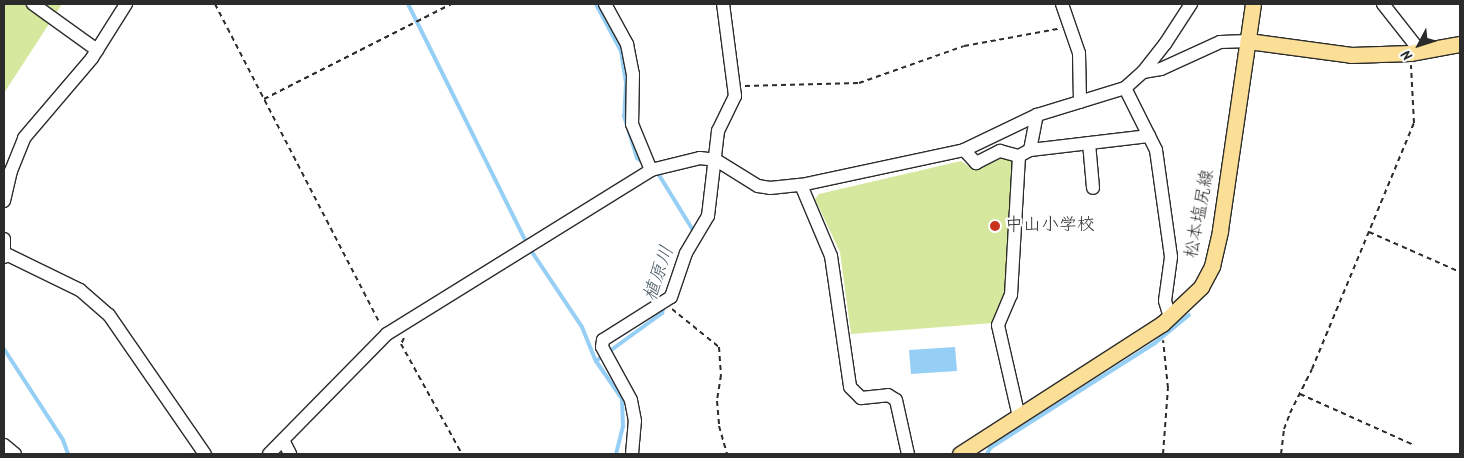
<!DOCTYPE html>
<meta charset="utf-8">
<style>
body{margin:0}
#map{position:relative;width:1464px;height:458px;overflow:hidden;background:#fff;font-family:Kalam,"Klee One",sans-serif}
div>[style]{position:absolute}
.green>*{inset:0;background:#d5e89d}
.water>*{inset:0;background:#96cff6}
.stream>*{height:4px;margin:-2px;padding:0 2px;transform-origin:2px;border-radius:2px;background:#96cff6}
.path>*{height:2px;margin-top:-1px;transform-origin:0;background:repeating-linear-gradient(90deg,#2b2b2b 0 5px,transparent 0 9px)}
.roads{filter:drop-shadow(1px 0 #2b2b2b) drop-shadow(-1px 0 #2b2b2b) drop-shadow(0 1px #2b2b2b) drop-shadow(0 -1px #2b2b2b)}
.minor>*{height:12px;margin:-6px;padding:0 6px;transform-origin:6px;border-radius:6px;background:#fff}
.major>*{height:15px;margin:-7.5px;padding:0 7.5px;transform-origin:7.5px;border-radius:7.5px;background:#fbdf96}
.dots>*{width:14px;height:14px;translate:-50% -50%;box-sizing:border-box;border:2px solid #fff;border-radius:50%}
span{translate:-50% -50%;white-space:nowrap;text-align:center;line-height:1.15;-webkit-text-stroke:4.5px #fff;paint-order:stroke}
.street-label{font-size:18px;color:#2b2b2b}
.poi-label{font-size:18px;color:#2b2b2b}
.left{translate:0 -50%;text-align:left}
.water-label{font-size:19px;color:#4b5c68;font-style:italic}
.frame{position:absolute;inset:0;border:5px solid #2b2b2b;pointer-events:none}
.north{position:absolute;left:1394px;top:20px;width:50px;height:50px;-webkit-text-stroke:4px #fff;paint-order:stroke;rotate:230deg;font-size:14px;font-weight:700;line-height:20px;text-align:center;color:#2b2b2b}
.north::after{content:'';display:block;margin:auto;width:18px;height:22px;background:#2b2b2b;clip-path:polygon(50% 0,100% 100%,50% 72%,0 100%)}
</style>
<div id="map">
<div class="green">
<i style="clip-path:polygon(4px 4px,62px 4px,4px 93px)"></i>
<i style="clip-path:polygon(999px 155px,1014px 156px,1007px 295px,993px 323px,851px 334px,840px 252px,815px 199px,819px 194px,961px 161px,973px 169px)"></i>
</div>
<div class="water">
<i style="clip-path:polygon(955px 347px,957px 371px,911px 374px,909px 350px)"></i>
</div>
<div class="stream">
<i style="left:408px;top:4px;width:263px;rotate:63.6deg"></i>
<i style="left:596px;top:4px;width:53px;rotate:62deg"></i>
<i style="left:621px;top:51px;width:32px;rotate:81deg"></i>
<i style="left:626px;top:83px;width:33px;rotate:93deg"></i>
<i style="left:624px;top:116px;width:44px;rotate:72.8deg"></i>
<i style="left:637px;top:158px;width:6px;rotate:39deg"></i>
<i style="left:659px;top:175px;width:67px;rotate:58.4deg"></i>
<i style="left:532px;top:252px;width:90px;rotate:56.3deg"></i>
<i style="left:582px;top:327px;width:37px;rotate:68deg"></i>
<i style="left:596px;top:361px;width:46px;rotate:55.6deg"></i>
<i style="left:622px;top:399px;width:27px;rotate:88deg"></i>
<i style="left:623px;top:426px;width:29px;rotate:104deg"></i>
<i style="left:4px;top:349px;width:108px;rotate:57deg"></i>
<i style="left:63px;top:440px;width:15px;rotate:70deg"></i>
<i style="left:596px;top:361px;width:82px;rotate:-36deg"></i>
<i style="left:662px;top:313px;width:8px;rotate:-76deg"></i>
<i style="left:987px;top:454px;width:7px;rotate:-63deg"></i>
<i style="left:990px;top:448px;width:196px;rotate:-32.5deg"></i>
<i style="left:1155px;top:343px;width:44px;rotate:-39.5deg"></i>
</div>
<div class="path">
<i style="left:215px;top:4px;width:360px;rotate:62.7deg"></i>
<i style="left:745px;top:86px;width:114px;rotate:-1.5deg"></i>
<i style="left:859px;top:83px;width:111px;rotate:-19.4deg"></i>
<i style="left:964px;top:46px;width:96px;rotate:-10.3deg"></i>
<i style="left:264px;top:99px;width:210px;rotate:-26.9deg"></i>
<i style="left:1369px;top:232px;width:99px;rotate:23.7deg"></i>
<i style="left:672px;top:309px;width:60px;rotate:39deg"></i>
<i style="left:719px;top:347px;width:28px;rotate:86deg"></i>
<i style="left:721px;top:375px;width:26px;rotate:99deg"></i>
<i style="left:717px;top:401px;width:25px;rotate:85deg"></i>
<i style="left:719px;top:426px;width:29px;rotate:74deg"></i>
<i style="left:404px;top:338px;width:7px;rotate:117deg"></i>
<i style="left:401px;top:344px;width:126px;rotate:61deg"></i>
<i style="left:1300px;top:394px;width:125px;rotate:24.1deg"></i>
<i style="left:1163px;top:454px;width:66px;rotate:-85.7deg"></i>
<i style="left:1168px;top:388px;width:48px;rotate:-95.9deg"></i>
<i style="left:1281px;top:454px;width:25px;rotate:-83deg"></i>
<i style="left:1284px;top:429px;width:17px;rotate:-69deg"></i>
<i style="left:1290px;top:413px;width:49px;rotate:-63.4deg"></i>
<i style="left:1312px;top:369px;width:266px;rotate:-67.5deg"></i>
<i style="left:1414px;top:123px;width:58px;rotate:-93deg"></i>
</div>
<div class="roads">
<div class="minor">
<i style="left:33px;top:4px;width:79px;rotate:35.7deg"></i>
<i style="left:605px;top:4px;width:46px;rotate:61.2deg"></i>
<i style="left:627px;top:44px;width:31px;rotate:79deg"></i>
<i style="left:633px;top:74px;width:50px;rotate:91.1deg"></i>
<i style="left:632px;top:124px;width:50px;rotate:67.6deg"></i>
<i style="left:1062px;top:4px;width:52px;rotate:70.9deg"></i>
<i style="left:1079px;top:53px;width:49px;rotate:88.8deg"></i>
<i style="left:1383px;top:4px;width:60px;rotate:51.8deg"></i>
<i style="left:1143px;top:72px;width:18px;rotate:-9deg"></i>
<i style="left:1161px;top:69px;width:65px;rotate:-24.6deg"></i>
<i style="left:1220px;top:42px;width:28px;rotate:-2deg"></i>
<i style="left:1125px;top:88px;width:69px;rotate:63.4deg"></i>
<i style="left:1156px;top:150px;width:108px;rotate:82deg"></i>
<i style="left:1171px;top:257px;width:44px;rotate:97.8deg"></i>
<i style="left:1165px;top:301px;width:17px;rotate:73deg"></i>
<i style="left:1089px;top:143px;width:45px;rotate:84.9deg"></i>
<i style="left:964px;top:150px;width:18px;rotate:47deg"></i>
<i style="left:976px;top:163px;width:27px;rotate:-27deg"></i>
<i style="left:1000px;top:151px;width:20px;rotate:15deg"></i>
<i style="left:1030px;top:150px;width:36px;rotate:-79deg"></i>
<i style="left:801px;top:185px;width:77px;rotate:67.1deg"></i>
<i style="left:831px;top:256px;width:132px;rotate:81.7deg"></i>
<i style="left:850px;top:387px;width:16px;rotate:45deg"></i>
<i style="left:861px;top:398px;width:27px;rotate:-6deg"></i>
<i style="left:888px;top:395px;width:9px;rotate:32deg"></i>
<i style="left:896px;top:400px;width:55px;rotate:77.5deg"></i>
<i style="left:4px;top:201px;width:31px;rotate:-77deg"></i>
<i style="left:11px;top:171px;width:35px;rotate:-68deg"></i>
<i style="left:24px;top:138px;width:105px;rotate:-49.6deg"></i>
<i style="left:92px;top:58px;width:64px;rotate:-57.8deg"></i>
<i style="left:4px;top:239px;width:18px;rotate:90deg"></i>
<i style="left:4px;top:253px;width:85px;rotate:26deg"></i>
<i style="left:80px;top:290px;width:38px;rotate:41deg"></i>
<i style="left:109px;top:315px;width:169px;rotate:55.4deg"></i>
<i style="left:1019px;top:417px;width:94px;rotate:-102.9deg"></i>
<i style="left:998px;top:325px;width:33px;rotate:-67deg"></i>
<i style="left:1011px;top:295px;width:139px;rotate:-86.7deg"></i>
<i style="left:1019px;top:156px;width:13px;rotate:-29deg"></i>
<i style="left:1030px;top:150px;width:120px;rotate:-6.7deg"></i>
<i style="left:283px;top:440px;width:16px;rotate:63deg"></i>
<i style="left:4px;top:445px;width:14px;rotate:39deg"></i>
<i style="left:269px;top:454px;width:168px;rotate:-45.5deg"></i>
<i style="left:387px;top:334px;width:311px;rotate:-31.8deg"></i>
<i style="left:651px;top:170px;width:50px;rotate:-13.8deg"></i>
<i style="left:700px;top:158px;width:16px;rotate:7deg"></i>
<i style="left:716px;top:160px;width:49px;rotate:31.8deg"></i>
<i style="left:758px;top:186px;width:12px;rotate:9deg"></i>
<i style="left:770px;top:188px;width:31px;rotate:-6deg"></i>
<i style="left:801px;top:185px;width:167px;rotate:-12.1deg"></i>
<i style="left:964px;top:150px;width:81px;rotate:-25.6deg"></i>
<i style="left:1037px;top:115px;width:92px;rotate:-17.1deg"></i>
<i style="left:1125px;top:88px;width:24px;rotate:-42deg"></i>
<i style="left:1143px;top:72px;width:36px;rotate:-52deg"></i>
<i style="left:1165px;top:44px;width:48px;rotate:-57deg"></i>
<i style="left:632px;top:454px;width:33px;rotate:-85deg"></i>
<i style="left:635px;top:421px;width:21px;rotate:-101deg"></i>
<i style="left:631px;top:400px;width:60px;rotate:-118.7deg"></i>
<i style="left:602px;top:347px;width:7px;rotate:-82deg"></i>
<i style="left:603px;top:340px;width:80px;rotate:-32.3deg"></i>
<i style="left:671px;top:297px;width:46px;rotate:-71.2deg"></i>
<i style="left:686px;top:253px;width:43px;rotate:-59.3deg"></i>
<i style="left:708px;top:216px;width:86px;rotate:-83.3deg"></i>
<i style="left:718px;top:131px;width:39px;rotate:-64deg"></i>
<i style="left:735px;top:96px;width:93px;rotate:-97.4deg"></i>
</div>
<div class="major">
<i style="left:1248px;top:41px;width:104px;rotate:7.7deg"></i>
<i style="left:1351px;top:55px;width:59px;rotate:-1.9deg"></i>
<i style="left:1410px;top:53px;width:51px;rotate:-10.2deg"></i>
<i style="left:960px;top:454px;width:240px;rotate:-32.8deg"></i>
<i style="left:1162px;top:324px;width:54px;rotate:-43.5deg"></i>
<i style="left:1201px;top:287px;width:24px;rotate:-62deg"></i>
<i style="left:1212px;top:266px;width:37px;rotate:-77deg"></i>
<i style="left:1220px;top:230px;width:228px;rotate:-81.7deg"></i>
</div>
</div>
<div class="dots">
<i style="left:995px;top:226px;background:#c8321e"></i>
</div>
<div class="street-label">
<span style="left:1201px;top:214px;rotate:-79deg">松本塩尻線</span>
</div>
<div class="poi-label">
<span class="left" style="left:1005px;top:226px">中山小学校</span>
</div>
<div class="water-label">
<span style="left:660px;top:274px;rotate:-71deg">植原川</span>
</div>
<div class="frame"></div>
<div class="north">N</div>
</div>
